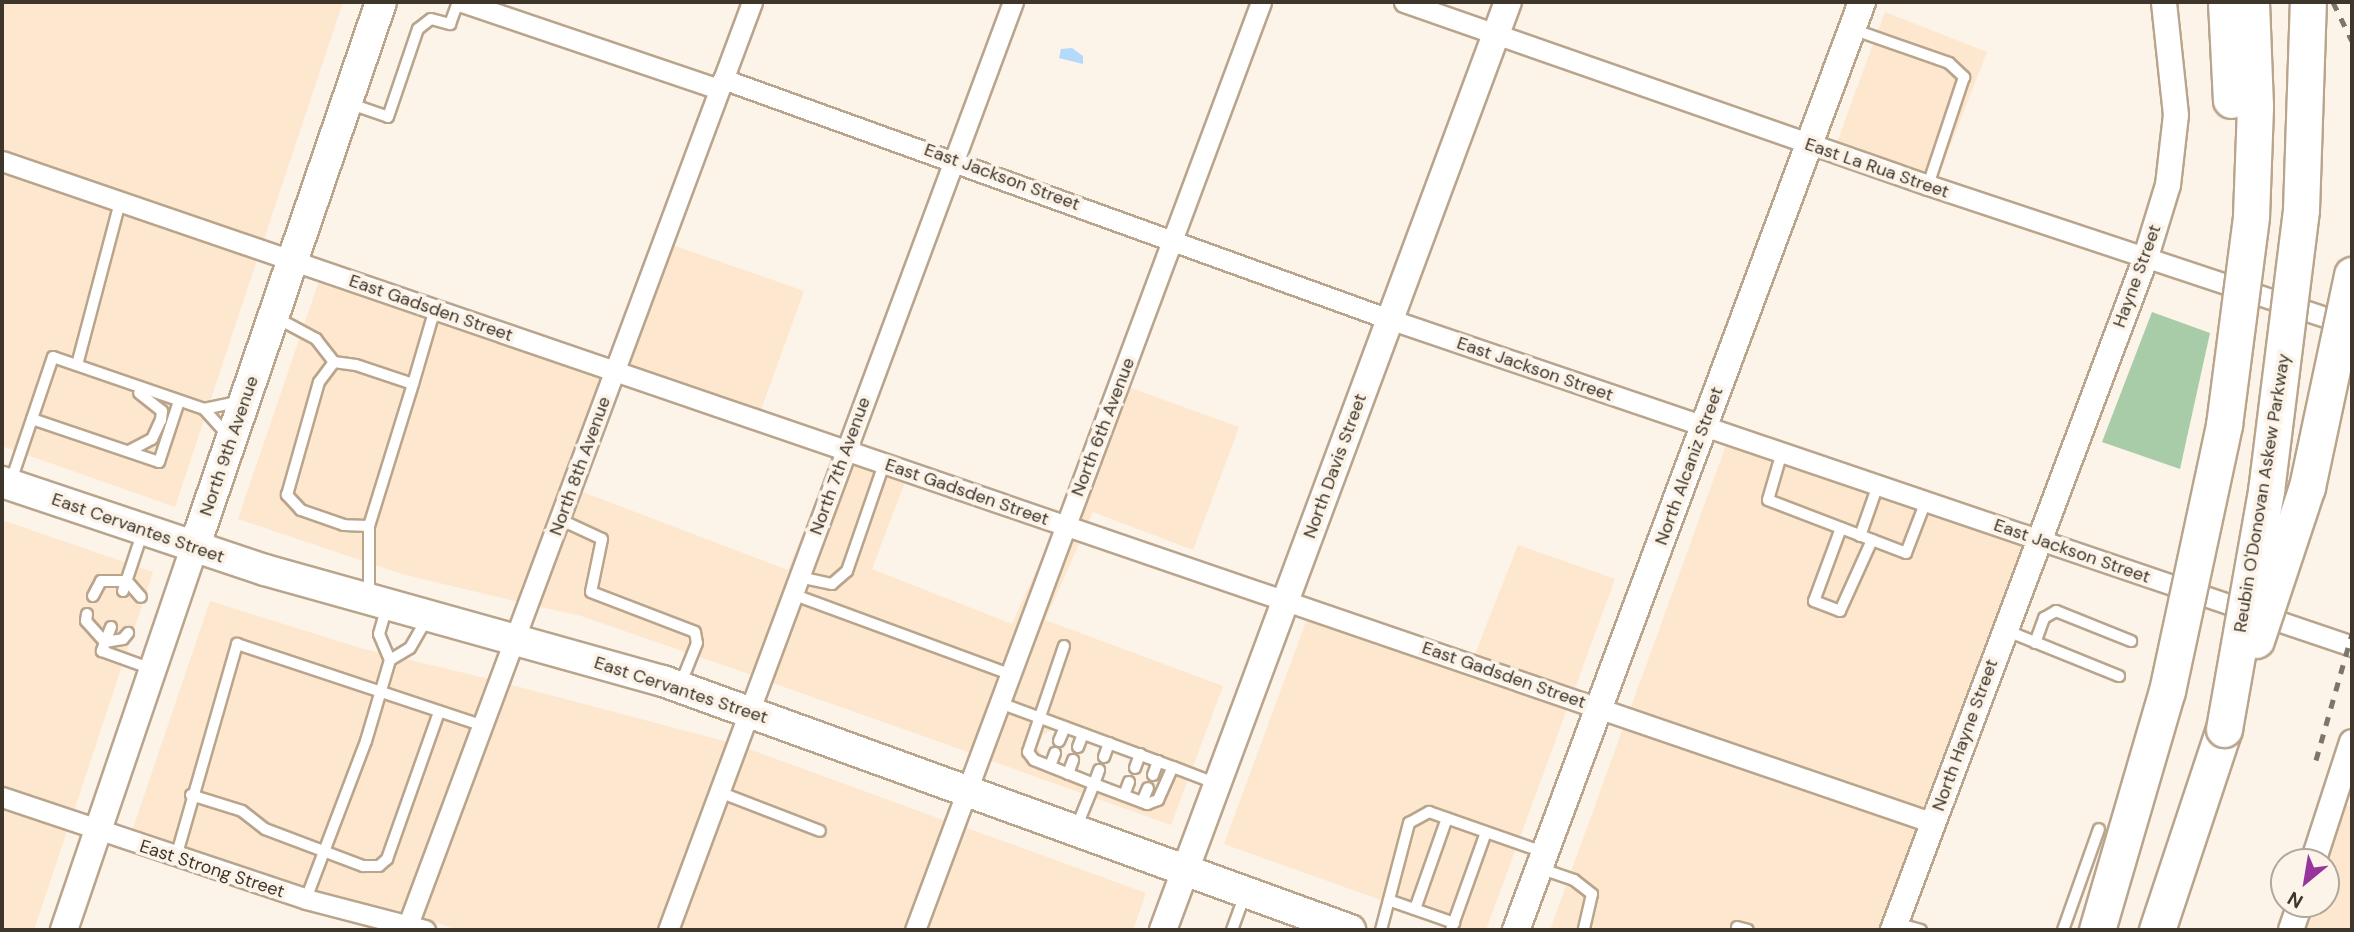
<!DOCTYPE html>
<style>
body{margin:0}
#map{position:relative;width:2354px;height:932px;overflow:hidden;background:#fcf3e9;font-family:"DM Sans",sans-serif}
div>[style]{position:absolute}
.built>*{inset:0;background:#fde7ce}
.green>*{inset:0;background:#a8cca7}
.water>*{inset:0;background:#b5d9fc}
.roads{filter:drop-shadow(2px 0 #b9a48c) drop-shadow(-2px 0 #b9a48c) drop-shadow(0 2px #b9a48c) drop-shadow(0 -2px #b9a48c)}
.service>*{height:10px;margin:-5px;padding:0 5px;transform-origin:5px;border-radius:5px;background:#fff}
.minor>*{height:19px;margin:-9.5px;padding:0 9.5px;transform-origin:9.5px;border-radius:9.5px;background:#fff}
.tertiary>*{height:24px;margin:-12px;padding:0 12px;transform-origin:12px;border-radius:12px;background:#fff}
.secondary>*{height:26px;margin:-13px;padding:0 13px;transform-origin:13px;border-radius:13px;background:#fff}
.primary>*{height:30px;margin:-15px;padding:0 15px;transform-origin:15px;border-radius:15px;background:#fff}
.motorway>*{height:35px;margin:-17.5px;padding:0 17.5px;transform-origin:17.5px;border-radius:17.5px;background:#fff}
.rail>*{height:5px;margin-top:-2.5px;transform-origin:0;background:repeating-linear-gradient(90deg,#7d746a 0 9px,transparent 0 18px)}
.bridges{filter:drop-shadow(2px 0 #b9a48c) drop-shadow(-2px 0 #b9a48c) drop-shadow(0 2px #b9a48c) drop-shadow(0 -2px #b9a48c)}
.motorway-bridge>*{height:35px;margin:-17.5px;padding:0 17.5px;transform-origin:17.5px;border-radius:17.5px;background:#fff}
span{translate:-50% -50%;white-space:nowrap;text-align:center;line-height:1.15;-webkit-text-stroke:7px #fcf3e9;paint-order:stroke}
.street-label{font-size:18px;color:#3e352b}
.frame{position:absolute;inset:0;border:4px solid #3e352b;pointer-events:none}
.north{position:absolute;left:2270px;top:848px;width:70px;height:70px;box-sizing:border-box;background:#fcf3e9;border:2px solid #b0a79d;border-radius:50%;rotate:210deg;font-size:19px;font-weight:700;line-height:28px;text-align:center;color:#3e352b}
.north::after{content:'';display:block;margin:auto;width:24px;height:32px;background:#97359c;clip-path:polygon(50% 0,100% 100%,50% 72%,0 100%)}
</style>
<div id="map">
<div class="built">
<i style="clip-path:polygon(2px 2px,343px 2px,264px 239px,2px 150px)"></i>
<i style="clip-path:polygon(1885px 12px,1987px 52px,1938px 177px,1837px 142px)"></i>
<i style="clip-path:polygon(2px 173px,257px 260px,175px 507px,2px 446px)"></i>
<i style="clip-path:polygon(672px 245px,804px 291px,761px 410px,627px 364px)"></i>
<i style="clip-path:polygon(319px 281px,602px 378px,518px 602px,402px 574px,238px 519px)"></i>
<i style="clip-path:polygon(1128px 387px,1239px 427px,1193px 550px,1093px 512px,1088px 522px,1078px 518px)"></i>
<i style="clip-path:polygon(1726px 445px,2025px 546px,1928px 809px,1631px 707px)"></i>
<i style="clip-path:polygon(833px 458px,752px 675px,581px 616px,537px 606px,580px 491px,788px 570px)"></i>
<i style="clip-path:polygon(851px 464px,905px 482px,872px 569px,1012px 624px,1053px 533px,971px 753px,770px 682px)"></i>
<i style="clip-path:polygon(2px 520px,153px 572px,74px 811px,2px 786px)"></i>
<i style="clip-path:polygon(evenodd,1071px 539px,1080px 542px,1045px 620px,1223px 686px,1171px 825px,989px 760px,1071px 539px,1054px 729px,1158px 767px,1162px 779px,1157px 791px,1146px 797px,1043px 758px,1038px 747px,1043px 735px,1054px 729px)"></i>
<i style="clip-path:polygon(1518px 545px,1615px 579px,1575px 688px,1475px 654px)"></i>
<i style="clip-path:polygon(210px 601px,360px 648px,489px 679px,403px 912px,310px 889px,132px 831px)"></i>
<i style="clip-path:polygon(1307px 619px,1567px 709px,1486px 930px,1465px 930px,1224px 844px)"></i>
<i style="clip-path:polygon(508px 684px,728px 742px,658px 930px,457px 930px,422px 917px)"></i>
<i style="clip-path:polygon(1623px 728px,1920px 830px,1883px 930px,1550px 930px)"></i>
<i style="clip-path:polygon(746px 748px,946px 821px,905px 930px,678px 930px)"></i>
<i style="clip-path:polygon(2342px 804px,2352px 807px,2352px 930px,2301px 930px,2310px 904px,2326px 904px,2323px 862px)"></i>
<i style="clip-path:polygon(2px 809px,67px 831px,34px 930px,2px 930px)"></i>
<i style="clip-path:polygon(964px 827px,1146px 893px,1133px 930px,925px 930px)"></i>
</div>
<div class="green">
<i style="clip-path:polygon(2152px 312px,2210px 333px,2180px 469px,2102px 442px)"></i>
</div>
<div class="water">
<i style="clip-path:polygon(1072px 48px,1083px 56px,1083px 64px,1059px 58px,1061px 49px)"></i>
</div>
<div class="roads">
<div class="service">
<i style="left:1852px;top:29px;width:103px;rotate:19.3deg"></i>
<i style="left:1949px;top:63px;width:21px;rotate:43deg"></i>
<i style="left:1964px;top:77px;width:114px;rotate:108.4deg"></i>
<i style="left:351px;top:104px;width:39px;rotate:19deg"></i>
<i style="left:388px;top:117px;width:93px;rotate:-71.2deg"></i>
<i style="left:418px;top:29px;width:16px;rotate:-38deg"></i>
<i style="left:431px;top:19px;width:20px;rotate:15deg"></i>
<i style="left:450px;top:24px;width:23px;rotate:-70deg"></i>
<i style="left:275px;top:317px;width:47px;rotate:28.2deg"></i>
<i style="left:316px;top:339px;width:29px;rotate:52deg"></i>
<i style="left:77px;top:365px;width:169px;rotate:-75.2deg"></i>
<i style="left:413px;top:384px;width:78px;rotate:-73.7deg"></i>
<i style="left:204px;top:409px;width:38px;rotate:-12deg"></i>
<i style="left:32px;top:419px;width:134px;rotate:18.7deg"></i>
<i style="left:159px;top:462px;width:64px;rotate:-71.8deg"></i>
<i style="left:129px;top:451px;width:26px;rotate:-28deg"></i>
<i style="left:152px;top:439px;width:21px;rotate:-65deg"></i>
<i style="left:161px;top:420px;width:9px;rotate:-84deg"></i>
<i style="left:162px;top:411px;width:29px;rotate:-142deg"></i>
<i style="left:1782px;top:452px;width:50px;rotate:106.3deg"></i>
<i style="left:1768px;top:500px;width:148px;rotate:21deg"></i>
<i style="left:1906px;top:553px;width:56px;rotate:-69deg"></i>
<i style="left:11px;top:481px;width:131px;rotate:-71.3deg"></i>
<i style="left:53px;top:357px;width:160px;rotate:19deg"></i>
<i style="left:204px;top:409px;width:38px;rotate:48deg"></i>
<i style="left:559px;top:519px;width:47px;rotate:24.9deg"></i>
<i style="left:602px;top:539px;width:54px;rotate:101.7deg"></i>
<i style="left:591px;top:592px;width:111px;rotate:21deg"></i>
<i style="left:695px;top:632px;width:11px;rotate:80deg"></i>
<i style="left:697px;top:643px;width:43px;rotate:111.8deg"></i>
<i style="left:369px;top:526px;width:25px;rotate:-178deg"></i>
<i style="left:344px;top:525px;width:46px;rotate:-160.8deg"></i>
<i style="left:301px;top:510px;width:21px;rotate:-133deg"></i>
<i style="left:287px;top:495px;width:117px;rotate:-74.2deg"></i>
<i style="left:319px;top:382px;width:25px;rotate:-53deg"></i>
<i style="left:334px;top:362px;width:22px;rotate:8deg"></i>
<i style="left:356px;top:365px;width:60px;rotate:18.4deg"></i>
<i style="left:413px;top:384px;width:149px;rotate:107.2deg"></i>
<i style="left:369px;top:526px;width:71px;rotate:90deg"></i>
<i style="left:1841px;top:528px;width:78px;rotate:110.3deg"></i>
<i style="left:1814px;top:601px;width:28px;rotate:21deg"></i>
<i style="left:1840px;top:611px;width:78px;rotate:-65.7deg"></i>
<i style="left:1860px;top:536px;width:54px;rotate:-70.6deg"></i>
<i style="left:799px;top:577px;width:34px;rotate:12deg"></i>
<i style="left:832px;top:584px;width:20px;rotate:-41deg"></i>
<i style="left:847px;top:571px;width:113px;rotate:-70.9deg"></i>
<i style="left:123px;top:591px;width:63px;rotate:-71.6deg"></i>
<i style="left:792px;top:594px;width:232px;rotate:20.2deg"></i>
<i style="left:93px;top:596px;width:17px;rotate:-62deg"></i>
<i style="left:101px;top:581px;width:26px"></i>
<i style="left:127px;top:581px;width:21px;rotate:49deg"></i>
<i style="left:87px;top:614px;width:7px;rotate:98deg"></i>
<i style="left:86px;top:621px;width:28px;rotate:48deg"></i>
<i style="left:105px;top:642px;width:18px;rotate:-9deg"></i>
<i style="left:123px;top:639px;width:8px;rotate:-50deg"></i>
<i style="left:111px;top:627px;width:26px;rotate:111deg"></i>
<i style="left:102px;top:651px;width:53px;rotate:19.8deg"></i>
<i style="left:2005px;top:630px;width:123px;rotate:22deg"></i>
<i style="left:2035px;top:643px;width:27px;rotate:-70deg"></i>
<i style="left:2044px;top:618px;width:14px;rotate:-30deg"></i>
<i style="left:2056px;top:611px;width:81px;rotate:21.8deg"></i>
<i style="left:1064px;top:646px;width:112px;rotate:108.8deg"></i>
<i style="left:1028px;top:752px;width:10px;rotate:53deg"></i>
<i style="left:1034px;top:760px;width:65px;rotate:21.8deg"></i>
<i style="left:1094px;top:784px;width:15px;rotate:-70deg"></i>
<i style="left:390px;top:660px;width:23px;rotate:-31deg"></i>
<i style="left:410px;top:648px;width:32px;rotate:-60deg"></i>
<i style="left:1000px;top:703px;width:184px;rotate:20.3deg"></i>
<i style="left:1059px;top:741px;width:15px;rotate:-67deg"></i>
<i style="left:1078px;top:747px;width:14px;rotate:-69deg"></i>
<i style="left:1104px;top:757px;width:15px;rotate:-70deg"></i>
<i style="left:1050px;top:766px;width:14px;rotate:-69deg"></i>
<i style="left:1135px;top:768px;width:15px;rotate:-70deg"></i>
<i style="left:1068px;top:774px;width:15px;rotate:-70deg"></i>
<i style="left:1153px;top:775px;width:15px;rotate:-70deg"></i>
<i style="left:719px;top:792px;width:108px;rotate:21.1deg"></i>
<i style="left:191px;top:795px;width:53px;rotate:17.4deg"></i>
<i style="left:242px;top:811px;width:29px;rotate:38deg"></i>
<i style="left:265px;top:829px;width:105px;rotate:20.7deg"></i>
<i style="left:363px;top:866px;width:16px"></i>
<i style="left:379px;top:866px;width:11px;rotate:-41deg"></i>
<i style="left:387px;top:859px;width:156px;rotate:-70.5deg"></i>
<i style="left:1124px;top:795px;width:14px;rotate:-69deg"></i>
<i style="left:1142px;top:802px;width:15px;rotate:-67deg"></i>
<i style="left:1077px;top:826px;width:45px;rotate:-68deg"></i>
<i style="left:1094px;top:784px;width:57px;rotate:20.7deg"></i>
<i style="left:1147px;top:804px;width:12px;rotate:-20deg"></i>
<i style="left:1158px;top:800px;width:36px;rotate:-66deg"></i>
<i style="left:1173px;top:767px;width:47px;rotate:21.1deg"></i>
<i style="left:176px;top:857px;width:222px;rotate:-74deg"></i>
<i style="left:237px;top:644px;width:260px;rotate:18.4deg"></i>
<i style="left:1542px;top:869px;width:34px;rotate:19deg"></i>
<i style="left:1574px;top:880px;width:23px;rotate:38deg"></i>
<i style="left:1592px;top:894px;width:37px;rotate:103deg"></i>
<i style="left:306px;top:899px;width:169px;rotate:-69.2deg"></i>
<i style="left:366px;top:741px;width:84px;rotate:-73.5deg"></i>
<i style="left:390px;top:660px;width:28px;rotate:-113deg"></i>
<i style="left:379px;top:634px;width:29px;rotate:-74deg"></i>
<i style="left:1391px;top:901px;width:67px;rotate:19.2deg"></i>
<i style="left:1415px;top:909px;width:96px;rotate:-70.6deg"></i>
<i style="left:1896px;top:923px;width:26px;rotate:16deg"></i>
<i style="left:1737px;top:927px;width:11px;rotate:15deg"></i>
<i style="left:1232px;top:930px;width:37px;rotate:-70deg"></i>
<i style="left:1381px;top:930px;width:111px;rotate:-75.3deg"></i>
<i style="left:1409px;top:823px;width:23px;rotate:-29deg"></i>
<i style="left:1429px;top:812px;width:121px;rotate:19.3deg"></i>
<i style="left:1451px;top:930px;width:104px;rotate:-70.3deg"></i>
<i style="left:2063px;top:930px;width:107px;rotate:-70.4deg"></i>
</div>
<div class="minor">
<i style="left:462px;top:2px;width:271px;rotate:18.7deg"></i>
<i style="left:1404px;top:2px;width:555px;rotate:19.25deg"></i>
<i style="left:1928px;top:185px;width:443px;rotate:18.4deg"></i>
<i style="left:723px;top:79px;width:708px;rotate:19.82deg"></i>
<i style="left:1389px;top:319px;width:1017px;rotate:18.76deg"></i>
<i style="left:2px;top:161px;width:2041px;rotate:18.92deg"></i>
<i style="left:2px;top:797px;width:321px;rotate:18.5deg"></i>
<i style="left:306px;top:899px;width:123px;rotate:14.6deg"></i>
<i style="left:406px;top:930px;width:990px;rotate:-69.55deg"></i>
<i style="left:668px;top:930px;width:990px;rotate:-69.61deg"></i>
<i style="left:915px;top:930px;width:990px;rotate:-69.55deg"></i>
</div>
<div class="tertiary">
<i style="left:2313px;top:862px;width:126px;rotate:-72deg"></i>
<i style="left:1893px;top:930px;width:716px;rotate:-69.39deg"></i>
<i style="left:2145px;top:260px;width:78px;rotate:-73deg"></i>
<i style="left:2168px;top:185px;width:70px;rotate:-83.5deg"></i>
<i style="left:2176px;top:115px;width:114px;rotate:-96.1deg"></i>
<i style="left:2291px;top:930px;width:28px;rotate:-71deg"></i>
</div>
<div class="secondary">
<i style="left:64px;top:930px;width:404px;rotate:-71.2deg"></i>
<i style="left:1163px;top:930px;width:990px;rotate:-69.61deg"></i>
<i style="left:1516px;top:930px;width:990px;rotate:-69.55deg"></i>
</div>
<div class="primary">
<i style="left:2px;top:482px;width:277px;rotate:18.5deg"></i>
<i style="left:265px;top:570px;width:413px;rotate:15.6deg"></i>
<i style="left:663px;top:681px;width:731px;rotate:19.92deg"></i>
<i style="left:194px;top:548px;width:577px;rotate:-71.09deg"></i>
</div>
<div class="motorway">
<i style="left:2157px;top:930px;width:212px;rotate:-71.6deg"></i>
</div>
</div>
<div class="rail">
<i style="left:2333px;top:2px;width:43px;rotate:64deg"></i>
<i style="left:2316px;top:760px;width:131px;rotate:-74.1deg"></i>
</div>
<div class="bridges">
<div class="motorway-bridge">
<i style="left:2226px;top:2px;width:98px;rotate:87.1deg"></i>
<i style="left:2256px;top:640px;width:161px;rotate:-71.6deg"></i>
<i style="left:2307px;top:487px;width:217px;rotate:-78deg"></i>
<i style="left:2224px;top:729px;width:242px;rotate:-80deg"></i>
<i style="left:2266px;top:491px;width:283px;rotate:-82.9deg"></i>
<i style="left:2301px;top:210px;width:208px;rotate:-88.1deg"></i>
<i style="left:2097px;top:930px;width:249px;rotate:-73.7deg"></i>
<i style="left:2167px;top:691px;width:272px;rotate:-77.9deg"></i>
<i style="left:2224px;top:425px;width:211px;rotate:-82.6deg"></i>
<i style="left:2251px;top:216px;width:110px;rotate:-87.9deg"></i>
<i style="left:2255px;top:106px;width:104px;rotate:-92.2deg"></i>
</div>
</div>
<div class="street-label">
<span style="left:1877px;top:168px;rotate:19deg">East La Rua Street</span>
<span style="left:1002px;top:177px;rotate:20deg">East Jackson Street</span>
<span style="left:2137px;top:276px;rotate:-70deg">Hayne Street</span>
<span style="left:431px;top:308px;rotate:19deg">East Gadsden Street</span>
<span style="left:1535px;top:369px;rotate:19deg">East Jackson Street</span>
<span style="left:1103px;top:427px;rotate:-69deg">North 6th Avenue</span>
<span style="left:229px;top:446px;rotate:-71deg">North 9th Avenue</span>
<span style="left:580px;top:466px;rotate:-70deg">North 8th Avenue</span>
<span style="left:840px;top:466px;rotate:-70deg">North 7th Avenue</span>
<span style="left:1335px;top:466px;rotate:-70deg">North Davis Street</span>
<span style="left:1689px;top:466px;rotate:-70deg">North Alcaniz Street</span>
<span style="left:967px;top:492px;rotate:19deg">East Gadsden Street</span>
<span style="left:2262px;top:493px;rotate:-81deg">Reubin O'Donovan Askew Parkway</span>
<span style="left:138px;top:528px;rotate:19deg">East Cervantes Street</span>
<span style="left:2072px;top:551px;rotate:19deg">East Jackson Street</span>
<span style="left:1504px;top:675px;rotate:19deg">East Gadsden Street</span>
<span style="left:681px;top:690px;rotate:18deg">East Cervantes Street</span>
<span style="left:1965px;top:735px;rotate:-70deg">North Hayne Street</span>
<span style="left:212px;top:869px;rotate:18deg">East Strong Street</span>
</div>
<div class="frame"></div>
<div class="north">N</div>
</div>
